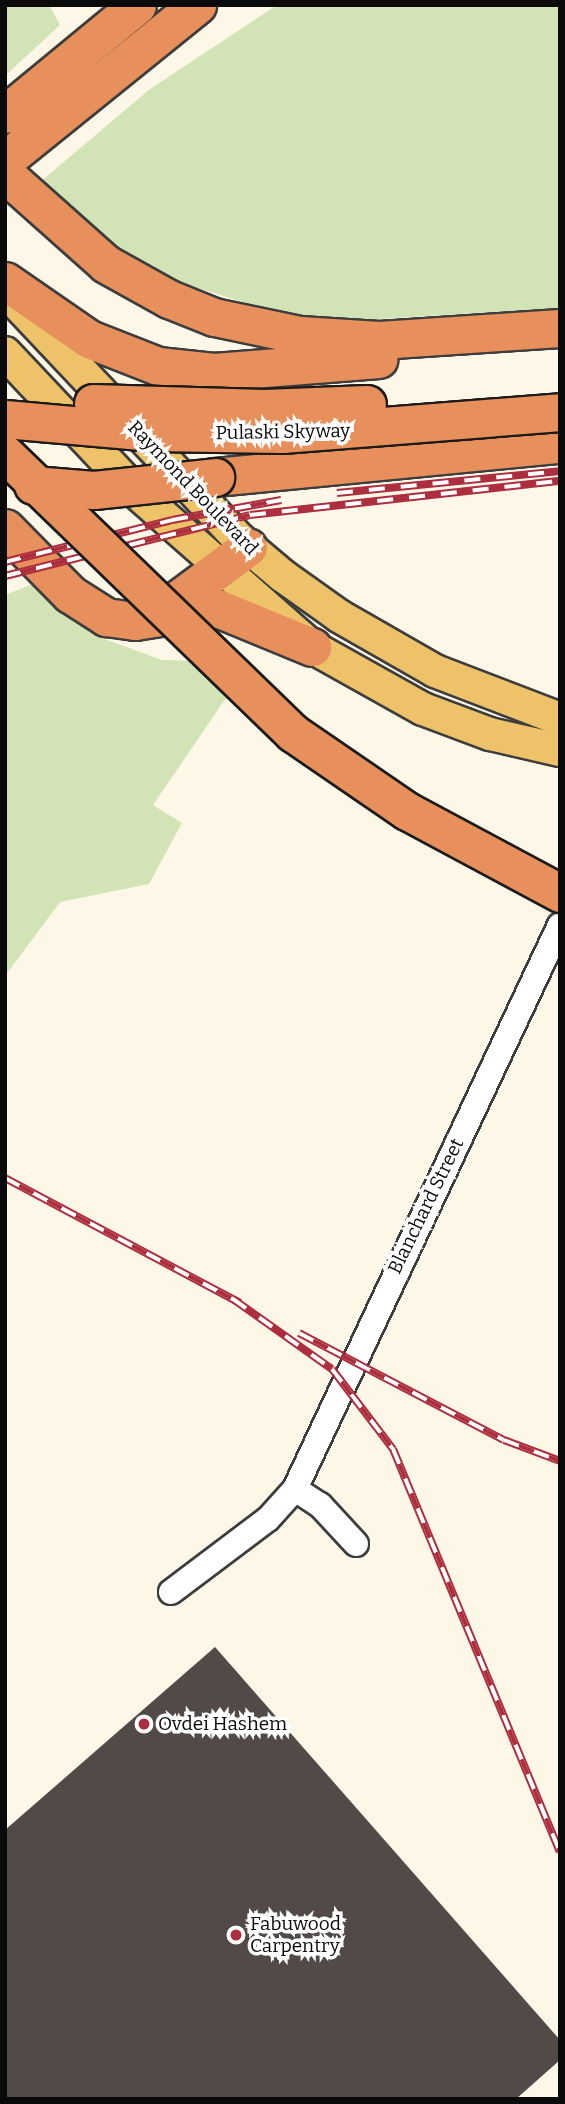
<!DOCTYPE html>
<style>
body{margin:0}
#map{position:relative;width:565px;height:2104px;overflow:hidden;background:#fdf7e8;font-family:Bitter,serif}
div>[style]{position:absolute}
.green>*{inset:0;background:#d2e4b6}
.building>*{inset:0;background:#514a47}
.roads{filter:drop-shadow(2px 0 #3d3d3d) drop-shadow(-2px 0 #3d3d3d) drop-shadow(0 2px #3d3d3d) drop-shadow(0 -2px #3d3d3d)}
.minor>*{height:24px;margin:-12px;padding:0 12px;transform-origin:12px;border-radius:12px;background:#fff}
.major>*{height:32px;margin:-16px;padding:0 16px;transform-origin:16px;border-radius:16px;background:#edc268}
.highway>*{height:37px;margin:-18.5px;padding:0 18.5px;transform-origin:18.5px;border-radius:18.5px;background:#e8905b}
.rail>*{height:8px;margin-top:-4px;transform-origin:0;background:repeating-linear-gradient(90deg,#fff 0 16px,#ad2e3f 0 32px);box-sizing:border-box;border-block:2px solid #ad2e3f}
.bridges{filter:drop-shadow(2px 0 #1b1b1b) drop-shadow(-2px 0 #1b1b1b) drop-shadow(0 2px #1b1b1b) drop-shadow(0 -2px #1b1b1b)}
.highway-bridge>*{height:37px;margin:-18.5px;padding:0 18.5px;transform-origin:18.5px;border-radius:18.5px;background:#e8905b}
.dots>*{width:19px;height:19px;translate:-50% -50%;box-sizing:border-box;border:4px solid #fff;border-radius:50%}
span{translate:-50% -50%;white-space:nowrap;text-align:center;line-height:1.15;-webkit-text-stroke:7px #fff;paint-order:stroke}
.street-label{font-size:19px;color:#0a0a0a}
.poi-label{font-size:19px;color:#0a0a0a}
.left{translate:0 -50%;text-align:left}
.frame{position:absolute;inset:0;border:7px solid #0a0a0a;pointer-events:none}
</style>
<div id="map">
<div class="green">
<i style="clip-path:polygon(5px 5px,49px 5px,60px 25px,5px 76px)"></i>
<i style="clip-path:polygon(277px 5px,560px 5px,560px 308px,309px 323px,138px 269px,40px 182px,150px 89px)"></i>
<i style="clip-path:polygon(43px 580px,96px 636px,162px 660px,199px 661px,230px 692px,153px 805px,182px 823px,149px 884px,60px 902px,5px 976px,5px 595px)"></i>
</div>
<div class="building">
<i style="clip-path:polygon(215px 1647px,560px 2040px,560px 2060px,516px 2099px,5px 2099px,5px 1830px)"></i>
</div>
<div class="roads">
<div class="minor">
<i style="left:295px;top:1489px;width:30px;rotate:33deg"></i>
<i style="left:320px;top:1505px;width:53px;rotate:47.3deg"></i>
<i style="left:171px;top:1592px;width:121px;rotate:-37deg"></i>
<i style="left:268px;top:1519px;width:40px;rotate:-48deg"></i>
<i style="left:295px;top:1489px;width:623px;rotate:-64.83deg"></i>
</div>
<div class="major">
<i style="left:9px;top:295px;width:335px;rotate:46.7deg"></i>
<i style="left:239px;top:539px;width:57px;rotate:40.1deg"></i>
<i style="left:283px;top:576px;width:69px;rotate:35.5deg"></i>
<i style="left:339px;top:616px;width:111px;rotate:29.8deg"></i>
<i style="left:435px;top:671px;width:134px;rotate:21deg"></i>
<i style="left:5px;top:353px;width:190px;rotate:46.7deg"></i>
<i style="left:135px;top:491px;width:236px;rotate:41.4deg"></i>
<i style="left:312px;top:647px;width:127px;rotate:29.2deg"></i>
<i style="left:423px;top:709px;width:72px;rotate:20.5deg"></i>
<i style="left:490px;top:734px;width:72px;rotate:12.9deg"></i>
</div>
<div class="highway">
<i style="left:5px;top:114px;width:171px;rotate:-39.5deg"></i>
<i style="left:5px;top:160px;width:247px;rotate:-38.9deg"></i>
<i style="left:5px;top:174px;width:135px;rotate:41.7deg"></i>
<i style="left:106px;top:264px;width:72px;rotate:29.1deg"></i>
<i style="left:169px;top:299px;width:48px;rotate:21.8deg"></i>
<i style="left:214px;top:317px;width:88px;rotate:11.8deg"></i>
<i style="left:300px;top:335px;width:79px;rotate:3.6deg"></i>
<i style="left:379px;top:340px;width:181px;rotate:-3.8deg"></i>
<i style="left:5px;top:281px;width:102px;rotate:34.6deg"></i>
<i style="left:89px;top:339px;width:74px;rotate:21.4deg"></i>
<i style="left:158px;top:366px;width:56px;rotate:6.1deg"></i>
<i style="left:214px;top:372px;width:165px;rotate:-4.5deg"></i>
<i style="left:215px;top:477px;width:347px;rotate:-5.5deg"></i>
<i style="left:5px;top:528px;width:93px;rotate:45.4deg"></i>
<i style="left:70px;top:594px;width:43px;rotate:32.6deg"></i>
<i style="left:106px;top:617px;width:29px;rotate:8deg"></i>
<i style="left:135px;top:621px;width:83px;rotate:-9deg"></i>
<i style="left:217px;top:608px;width:103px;rotate:22.3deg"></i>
<i style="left:166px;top:608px;width:102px;rotate:-36.6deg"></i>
</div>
</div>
<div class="rail">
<i style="left:337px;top:493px;width:224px;rotate:-5.6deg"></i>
<i style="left:5px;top:562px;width:172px;rotate:-14.1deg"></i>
<i style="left:172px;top:520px;width:111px;rotate:-10.4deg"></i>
<i style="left:5px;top:576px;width:252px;rotate:-14deg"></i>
<i style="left:250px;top:515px;width:312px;rotate:-6.3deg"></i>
<i style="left:5px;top:1178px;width:266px;rotate:28deg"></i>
<i style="left:233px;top:1299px;width:121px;rotate:35.3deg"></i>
<i style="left:332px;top:1369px;width:101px;rotate:52.7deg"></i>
<i style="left:393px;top:1449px;width:436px;rotate:67.5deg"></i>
<i style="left:299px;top:1333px;width:231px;rotate:27.6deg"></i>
<i style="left:504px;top:1440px;width:60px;rotate:20.6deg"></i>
</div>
<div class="bridges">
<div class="highway-bridge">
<i style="left:93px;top:403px;width:171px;rotate:1.7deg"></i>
<i style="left:264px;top:408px;width:103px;rotate:-2.2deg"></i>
<i style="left:5px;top:419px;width:148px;rotate:5.1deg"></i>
<i style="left:152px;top:432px;width:130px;rotate:0.9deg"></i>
<i style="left:282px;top:434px;width:279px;rotate:-4.5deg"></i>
<i style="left:5px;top:454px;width:401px;rotate:44.1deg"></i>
<i style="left:293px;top:733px;width:138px;rotate:34.4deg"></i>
<i style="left:407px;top:811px;width:174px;rotate:28.2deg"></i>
<i style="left:33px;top:485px;width:61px;rotate:4.7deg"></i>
<i style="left:94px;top:490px;width:122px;rotate:-6.1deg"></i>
</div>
</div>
<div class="dots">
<i style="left:144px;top:1724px;background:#ad2e3f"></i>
<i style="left:236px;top:1935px;background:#ad2e3f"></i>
</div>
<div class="street-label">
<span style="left:283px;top:432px;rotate:-1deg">Pulaski Skyway</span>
<span style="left:193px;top:488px;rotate:46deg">Raymond Boulevard</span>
<span style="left:426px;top:1206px;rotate:-64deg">Blanchard Street</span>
</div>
<div class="poi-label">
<span class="left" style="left:158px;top:1724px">Ovdei Hashem</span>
<span class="left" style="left:250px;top:1935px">Fabuwood<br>Carpentry</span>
</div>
<div class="frame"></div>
</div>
